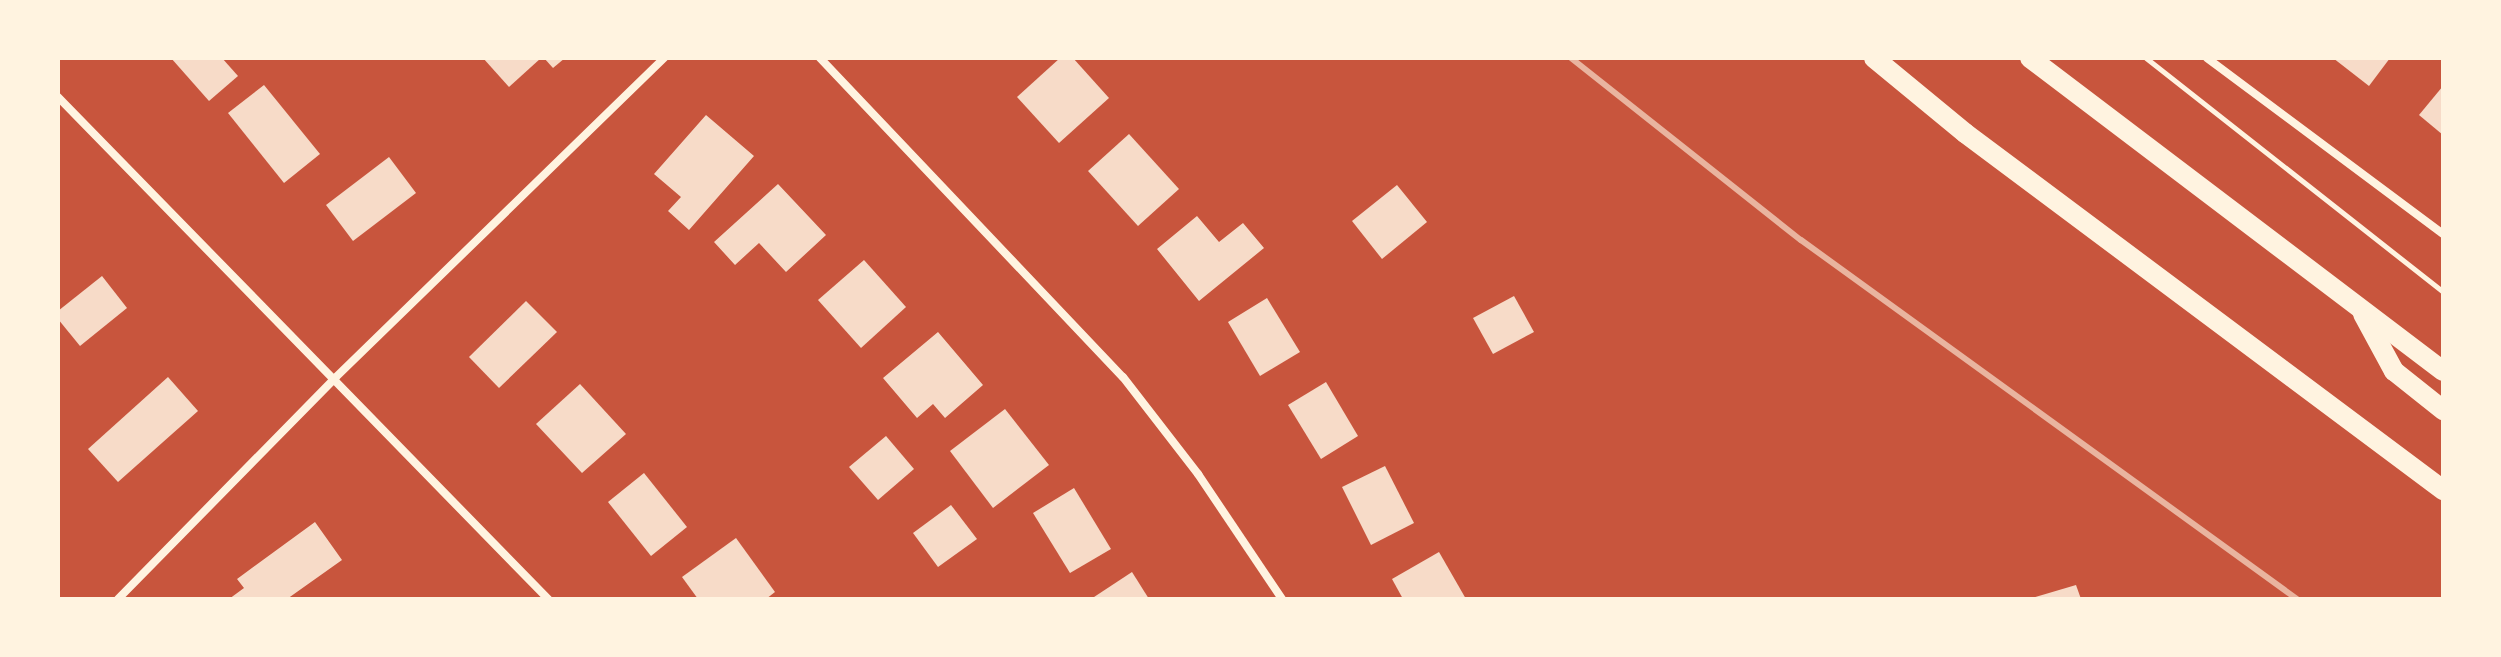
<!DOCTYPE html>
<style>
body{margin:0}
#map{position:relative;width:2501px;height:657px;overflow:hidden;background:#c8553d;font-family:"Sofia Sans Condensed",sans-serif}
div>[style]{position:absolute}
.building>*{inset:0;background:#f7dbc8}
.path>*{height:5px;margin:-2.5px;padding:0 2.5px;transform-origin:2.5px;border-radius:2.5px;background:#fff3e0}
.minor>*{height:8px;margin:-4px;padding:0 4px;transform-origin:4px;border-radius:4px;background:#fff3e0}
.primary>*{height:20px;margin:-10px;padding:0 10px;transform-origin:10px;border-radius:10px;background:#fff3e0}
.rail>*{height:6px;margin:-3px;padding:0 3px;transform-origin:3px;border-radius:3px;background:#e9b49f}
span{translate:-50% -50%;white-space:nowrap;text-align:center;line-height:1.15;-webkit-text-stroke:6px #fff3e0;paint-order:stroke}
.frame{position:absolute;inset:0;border:60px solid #fff3e0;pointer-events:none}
</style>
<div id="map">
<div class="building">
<i style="clip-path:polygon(171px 58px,222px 58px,238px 76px,209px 101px)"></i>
<i style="clip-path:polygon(483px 58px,541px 58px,509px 87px)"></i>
<i style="clip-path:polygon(544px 58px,565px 58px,553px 68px)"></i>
<i style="clip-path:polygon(1060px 58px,1073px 58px,1109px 98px,1059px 143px,1017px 97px)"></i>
<i style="clip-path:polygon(2333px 58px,2390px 58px,2369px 86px)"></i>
<i style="clip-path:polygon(264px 85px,320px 154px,284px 183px,228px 113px)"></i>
<i style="clip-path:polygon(2443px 86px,2443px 135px,2419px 115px)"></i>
<i style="clip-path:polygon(706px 115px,754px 156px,689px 230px,668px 211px,681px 197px,654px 174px)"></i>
<i style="clip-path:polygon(1129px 134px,1179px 189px,1138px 226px,1088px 171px)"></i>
<i style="clip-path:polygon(389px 157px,416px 193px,353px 241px,326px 205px)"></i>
<i style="clip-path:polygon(778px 184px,826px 235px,786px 272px,759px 243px,735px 265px,714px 242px)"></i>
<i style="clip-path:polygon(1397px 185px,1427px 222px,1382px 259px,1352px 221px)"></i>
<i style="clip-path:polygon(1197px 216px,1219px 242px,1243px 223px,1264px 248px,1199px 301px,1157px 249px)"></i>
<i style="clip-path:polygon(864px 260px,906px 307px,861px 348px,818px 300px)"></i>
<i style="clip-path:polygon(102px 276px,127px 308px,80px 346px,58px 319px,58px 311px)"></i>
<i style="clip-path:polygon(1514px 296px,1534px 332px,1493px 354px,1473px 318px)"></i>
<i style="clip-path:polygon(1267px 298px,1300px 352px,1260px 376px,1228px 322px)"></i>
<i style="clip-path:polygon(526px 301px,557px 332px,499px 388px,469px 357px)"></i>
<i style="clip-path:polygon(938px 332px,983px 385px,945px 418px,933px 404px,917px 418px,883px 378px)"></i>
<i style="clip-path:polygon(168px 377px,198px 411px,118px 482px,88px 449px)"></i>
<i style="clip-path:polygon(1326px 382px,1358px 436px,1321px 459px,1288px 405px)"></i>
<i style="clip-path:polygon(580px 384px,626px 434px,582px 473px,536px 424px)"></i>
<i style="clip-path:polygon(1005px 409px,1049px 465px,993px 508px,950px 451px)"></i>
<i style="clip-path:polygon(886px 436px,914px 469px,878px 500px,849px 467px)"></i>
<i style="clip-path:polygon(1385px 466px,1414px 523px,1371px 545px,1342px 487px)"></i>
<i style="clip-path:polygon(644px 473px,687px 527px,651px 556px,608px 502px)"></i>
<i style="clip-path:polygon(1074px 488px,1111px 549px,1070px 573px,1033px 513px)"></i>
<i style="clip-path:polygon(951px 505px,977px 539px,938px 567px,913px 533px)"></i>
<i style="clip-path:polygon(315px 522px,342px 560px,287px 599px,229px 599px,244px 588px,237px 579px)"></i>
<i style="clip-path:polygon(736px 538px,775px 592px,766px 599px,698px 599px,682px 577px)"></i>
<i style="clip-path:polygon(1439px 552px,1466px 599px,1403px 599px,1392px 579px)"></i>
<i style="clip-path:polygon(1132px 572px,1149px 599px,1091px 599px)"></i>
<i style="clip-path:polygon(2076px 585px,2081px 599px,2032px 599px,2032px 598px)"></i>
</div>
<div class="path">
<i style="left:2146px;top:58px;width:378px;rotate:38.2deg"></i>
</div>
<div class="minor">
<i style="left:820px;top:58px;width:440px;rotate:46.5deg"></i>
<i style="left:1123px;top:377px;width:123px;rotate:52.3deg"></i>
<i style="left:1198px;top:474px;width:151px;rotate:56.1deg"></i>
<i style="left:2207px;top:58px;width:294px;rotate:36.7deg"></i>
<i style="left:58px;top:97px;width:702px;rotate:45.69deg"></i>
<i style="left:118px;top:599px;width:310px;rotate:-45.5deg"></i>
<i style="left:335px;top:378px;width:459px;rotate:-44.2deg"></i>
</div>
<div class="primary">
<i style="left:1874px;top:58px;width:118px;rotate:39.5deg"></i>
<i style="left:1965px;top:133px;width:597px;rotate:36.75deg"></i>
<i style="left:2030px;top:58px;width:518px;rotate:37.16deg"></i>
<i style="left:2363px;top:314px;width:65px;rotate:61.5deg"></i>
<i style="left:2394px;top:371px;width:63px;rotate:38.5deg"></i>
</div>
<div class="rail">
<i style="left:1571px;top:58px;width:293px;rotate:38.4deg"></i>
<i style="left:1801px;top:240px;width:612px;rotate:35.9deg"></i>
</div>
<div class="frame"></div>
</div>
